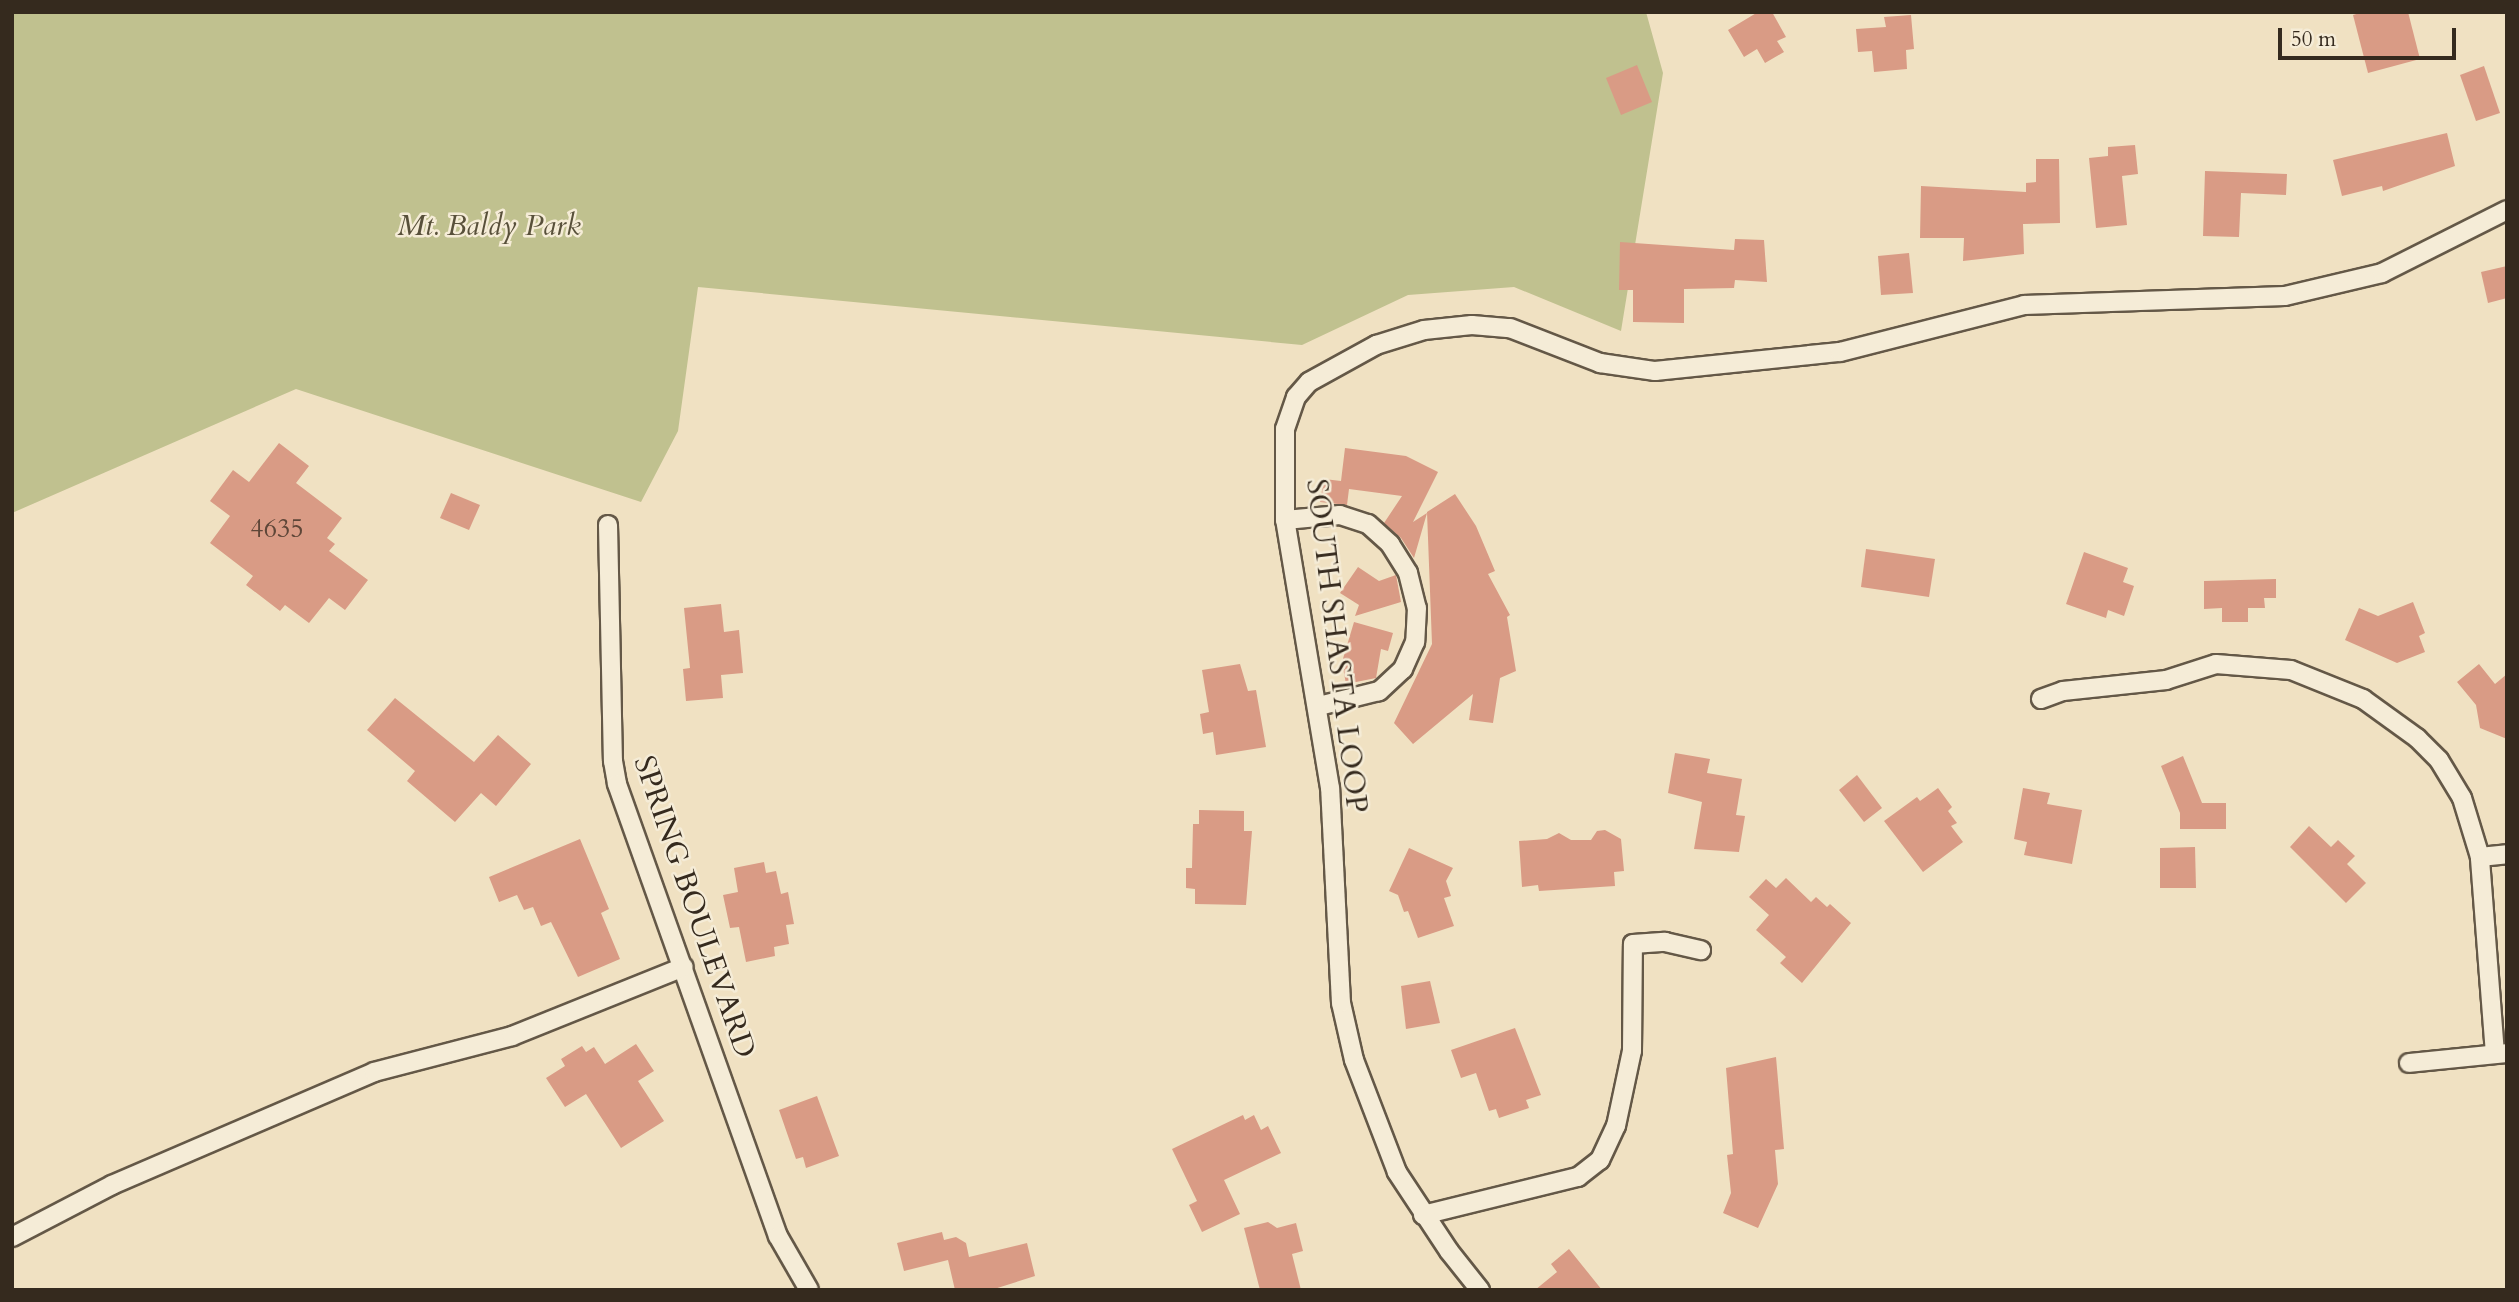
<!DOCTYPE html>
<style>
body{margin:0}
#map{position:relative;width:2519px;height:1302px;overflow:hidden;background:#f0e1c2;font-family:Cardo,serif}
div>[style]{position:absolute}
.green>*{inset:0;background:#c0c18f}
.building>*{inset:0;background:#d99b85}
.roads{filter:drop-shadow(2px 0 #645847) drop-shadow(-2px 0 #645847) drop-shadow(0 2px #645847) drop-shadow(0 -2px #645847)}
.minor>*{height:18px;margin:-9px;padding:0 9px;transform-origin:9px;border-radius:9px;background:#f5ecd7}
span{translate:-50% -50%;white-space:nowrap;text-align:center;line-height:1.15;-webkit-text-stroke:5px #f5ecd7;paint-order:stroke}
.number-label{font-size:26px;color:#5e4638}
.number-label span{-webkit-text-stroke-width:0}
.park-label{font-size:30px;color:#58503a;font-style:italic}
.street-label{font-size:30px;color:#352a1e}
.frame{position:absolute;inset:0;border:14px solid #352a1e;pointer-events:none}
.scale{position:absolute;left:2278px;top:28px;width:178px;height:32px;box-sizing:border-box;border:4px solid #352a1e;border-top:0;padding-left:9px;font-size:21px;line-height:24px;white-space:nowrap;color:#352a1e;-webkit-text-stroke:5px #f5ecd7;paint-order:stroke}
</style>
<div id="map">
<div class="green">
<i style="clip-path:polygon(12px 12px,1646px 12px,1663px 73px,1621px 331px,1514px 287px,1408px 295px,1302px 345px,698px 287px,678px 431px,641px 502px,296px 389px,12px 513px)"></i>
</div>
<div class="building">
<i style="clip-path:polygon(1758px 12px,1772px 12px,1786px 37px,1777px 41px,1784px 52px,1765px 63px,1757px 49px,1744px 57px,1728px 30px)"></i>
<i style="clip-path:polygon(2363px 12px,2408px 12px,2420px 59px,2368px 73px,2353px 15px)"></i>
<i style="clip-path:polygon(1911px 15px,1914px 49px,1906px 50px,1907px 69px,1874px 72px,1872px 51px,1858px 52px,1856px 29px,1886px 27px,1884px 17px)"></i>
<i style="clip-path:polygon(1637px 65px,1652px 102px,1621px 115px,1606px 78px)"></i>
<i style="clip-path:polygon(2484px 66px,2500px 113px,2476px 121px,2460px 75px)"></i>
<i style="clip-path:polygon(2447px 133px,2455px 166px,2383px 191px,2382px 186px,2342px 196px,2333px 160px)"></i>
<i style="clip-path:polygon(2135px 145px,2138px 174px,2122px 176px,2127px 225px,2096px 228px,2089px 158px,2108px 156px,2108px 147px)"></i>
<i style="clip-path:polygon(2036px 159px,2059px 159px,2060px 223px,2023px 224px,2024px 254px,1963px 261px,1964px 238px,1920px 238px,1921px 186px,2026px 192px,2026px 183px,2036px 182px)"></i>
<i style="clip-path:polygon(2205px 171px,2287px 174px,2286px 195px,2241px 193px,2239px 237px,2203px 236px)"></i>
<i style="clip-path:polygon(1735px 239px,1764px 240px,1767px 282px,1735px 280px,1734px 288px,1684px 289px,1684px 323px,1633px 322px,1633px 290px,1619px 290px,1620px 242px,1734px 250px)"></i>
<i style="clip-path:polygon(1909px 253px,1913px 293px,1881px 295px,1878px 256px)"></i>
<i style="clip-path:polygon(2507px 266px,2507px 298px,2488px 303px,2481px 272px)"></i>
<i style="clip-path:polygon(279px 443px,309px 466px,296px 483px,342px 518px,327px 538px,335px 544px,329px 551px,368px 580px,345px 610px,329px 598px,309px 623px,285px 605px,280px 611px,246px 585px,253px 576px,210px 543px,230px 516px,210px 501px,233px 470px,249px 482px)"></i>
<i style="clip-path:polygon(1345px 448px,1406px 456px,1438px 472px,1413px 522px,1427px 513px,1414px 558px,1401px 538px,1384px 523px,1402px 496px,1349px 489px,1347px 505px,1320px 502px,1324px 479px,1341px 481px)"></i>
<i style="clip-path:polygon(451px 493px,480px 505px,469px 530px,440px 518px)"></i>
<i style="clip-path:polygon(1455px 494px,1476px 526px,1495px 571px,1488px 574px,1510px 615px,1507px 617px,1516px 671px,1500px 678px,1493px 723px,1469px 720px,1473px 694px,1413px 744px,1394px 723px,1432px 644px,1427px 512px)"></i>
<i style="clip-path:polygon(1866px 549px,1935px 559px,1929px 597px,1861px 587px)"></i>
<i style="clip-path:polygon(2084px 552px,2128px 568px,2123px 582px,2134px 586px,2124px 616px,2108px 610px,2106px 618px,2066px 604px)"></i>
<i style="clip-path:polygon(1358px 567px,1379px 581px,1396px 575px,1401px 602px,1355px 616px,1359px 605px,1340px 593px)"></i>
<i style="clip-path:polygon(2276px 579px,2276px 598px,2264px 598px,2265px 608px,2248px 608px,2248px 622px,2222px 622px,2222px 608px,2204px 609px,2204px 581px)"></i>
<i style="clip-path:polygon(2413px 602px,2425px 633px,2419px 636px,2425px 652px,2397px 663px,2345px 640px,2359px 608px,2378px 616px)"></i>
<i style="clip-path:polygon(721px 604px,724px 632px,739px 630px,743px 673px,721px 675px,723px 698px,686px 701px,683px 669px,690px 668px,684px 608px)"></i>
<i style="clip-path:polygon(1354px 622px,1393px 633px,1388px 651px,1381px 649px,1376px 678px,1346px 684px,1342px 662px)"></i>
<i style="clip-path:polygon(1240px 664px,1248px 691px,1256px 690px,1266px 747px,1216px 755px,1213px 732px,1203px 734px,1200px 714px,1209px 712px,1202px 670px)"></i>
<i style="clip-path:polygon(2479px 664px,2495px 684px,2507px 674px,2507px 739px,2480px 728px,2476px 705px,2457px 682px)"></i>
<i style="clip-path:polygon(395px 698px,474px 762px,498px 735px,531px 764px,496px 806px,481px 793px,455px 822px,407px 781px,415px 771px,367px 730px)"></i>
<i style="clip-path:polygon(1675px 753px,1710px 759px,1707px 773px,1742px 779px,1736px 815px,1745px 816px,1739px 852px,1694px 849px,1702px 802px,1668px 793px)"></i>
<i style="clip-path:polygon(2183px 756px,2202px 803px,2226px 803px,2226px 829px,2180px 829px,2180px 813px,2161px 766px)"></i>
<i style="clip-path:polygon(1857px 775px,1882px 808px,1864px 822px,1839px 790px)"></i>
<i style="clip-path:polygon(1938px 788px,1952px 807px,1948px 811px,1957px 823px,1951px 826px,1963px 842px,1923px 872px,1884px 821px,1917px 797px,1920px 801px)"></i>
<i style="clip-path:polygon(2023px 788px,2050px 793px,2047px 804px,2082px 810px,2072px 864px,2024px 855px,2027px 842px,2014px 839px)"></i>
<i style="clip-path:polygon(1199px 810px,1244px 811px,1244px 831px,1252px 831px,1246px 905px,1195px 904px,1195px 889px,1186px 888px,1186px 868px,1192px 868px,1193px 824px,1199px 824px)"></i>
<i style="clip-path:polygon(2309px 826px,2331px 847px,2338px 840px,2355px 856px,2347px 864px,2366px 883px,2346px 903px,2290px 847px)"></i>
<i style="clip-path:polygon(1605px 830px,1621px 839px,1624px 871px,1614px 872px,1615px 886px,1539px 891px,1538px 885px,1522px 887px,1519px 841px,1547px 839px,1559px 833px,1571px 840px,1591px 840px,1597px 831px)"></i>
<i style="clip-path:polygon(580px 839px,609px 909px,601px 913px,620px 959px,578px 977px,551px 922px,541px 926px,533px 907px,524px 910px,517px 895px,499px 902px,489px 877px)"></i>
<i style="clip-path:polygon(2195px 847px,2196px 888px,2160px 888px,2160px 848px)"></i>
<i style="clip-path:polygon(1409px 848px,1453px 868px,1446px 881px,1451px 896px,1444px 898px,1454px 926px,1418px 938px,1408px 911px,1404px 912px,1398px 895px,1389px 891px)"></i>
<i style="clip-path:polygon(764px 862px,766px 873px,776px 871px,781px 894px,788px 892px,794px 924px,786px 925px,789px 944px,774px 947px,775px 956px,746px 962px,739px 927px,730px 928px,723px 895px,738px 892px,734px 868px)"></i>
<i style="clip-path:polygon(1786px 878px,1811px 902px,1816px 897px,1827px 907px,1830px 904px,1851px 923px,1802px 983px,1780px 963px,1786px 957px,1756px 930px,1769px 915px,1749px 897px,1766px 879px,1776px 888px)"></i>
<i style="clip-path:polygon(1430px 981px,1440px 1023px,1406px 1029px,1401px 986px)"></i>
<i style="clip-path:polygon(1515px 1028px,1541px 1095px,1526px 1100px,1529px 1108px,1499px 1118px,1496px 1109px,1489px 1111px,1476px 1073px,1461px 1078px,1451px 1050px)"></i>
<i style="clip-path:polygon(636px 1044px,654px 1071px,638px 1081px,664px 1121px,621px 1148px,586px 1094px,565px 1107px,546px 1078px,565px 1066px,561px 1059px,582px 1046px,586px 1052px,594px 1047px,605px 1064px)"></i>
<i style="clip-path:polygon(1776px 1057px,1784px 1149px,1775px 1150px,1778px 1184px,1758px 1228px,1723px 1213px,1731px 1193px,1727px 1155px,1733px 1154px,1726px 1068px)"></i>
<i style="clip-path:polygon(817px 1096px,839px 1156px,806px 1168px,803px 1157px,796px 1159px,779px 1110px)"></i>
<i style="clip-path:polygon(1243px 1115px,1245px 1120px,1254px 1115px,1261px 1130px,1268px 1126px,1281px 1153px,1224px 1180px,1240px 1214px,1202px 1232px,1189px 1205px,1197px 1201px,1172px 1149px)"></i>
<i style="clip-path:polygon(1268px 1222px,1277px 1228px,1296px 1223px,1303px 1251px,1292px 1254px,1301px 1290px,1260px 1290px,1244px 1228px)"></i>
<i style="clip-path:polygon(942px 1232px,944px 1240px,956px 1237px,966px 1243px,969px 1257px,1027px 1243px,1035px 1276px,991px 1290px,955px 1290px,948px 1260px,904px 1271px,897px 1243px)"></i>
<i style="clip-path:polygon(1569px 1249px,1602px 1290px,1535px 1290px,1557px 1272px,1551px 1264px)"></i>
</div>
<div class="roads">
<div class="minor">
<i style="left:1285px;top:520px;width:55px;rotate:-5.2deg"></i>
<i style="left:1340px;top:515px;width:29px;rotate:18deg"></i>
<i style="left:1368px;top:524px;width:30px;rotate:42deg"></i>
<i style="left:1390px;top:544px;width:34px;rotate:58deg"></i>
<i style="left:1408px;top:573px;width:36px;rotate:76deg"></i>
<i style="left:1417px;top:608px;width:34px;rotate:93deg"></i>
<i style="left:1415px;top:642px;width:30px;rotate:114deg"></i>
<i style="left:1403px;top:669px;width:33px;rotate:137deg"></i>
<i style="left:1379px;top:691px;width:62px;rotate:166deg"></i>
<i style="left:608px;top:525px;width:236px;rotate:88.8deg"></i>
<i style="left:613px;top:761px;width:23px;rotate:80deg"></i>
<i style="left:617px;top:784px;width:480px;rotate:70.4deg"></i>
<i style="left:778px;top:1236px;width:62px;rotate:60.1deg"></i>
<i style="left:2041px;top:699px;width:23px;rotate:-20deg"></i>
<i style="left:2063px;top:691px;width:104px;rotate:-6.1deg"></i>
<i style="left:2166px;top:680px;width:52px;rotate:-17.7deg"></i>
<i style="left:2216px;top:664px;width:75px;rotate:4.6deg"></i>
<i style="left:2291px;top:670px;width:78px;rotate:21.9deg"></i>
<i style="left:2363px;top:699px;width:67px;rotate:35.8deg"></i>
<i style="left:2417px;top:738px;width:31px;rotate:45deg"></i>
<i style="left:2439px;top:760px;width:44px;rotate:58.8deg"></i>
<i style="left:2462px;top:798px;width:62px;rotate:73deg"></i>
<i style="left:2495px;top:1054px;width:198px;rotate:-94.4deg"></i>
<i style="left:2480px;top:857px;width:27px;rotate:-6deg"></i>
<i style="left:2409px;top:1063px;width:99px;rotate:-5.8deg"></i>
<i style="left:1423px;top:1215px;width:160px;rotate:-13.8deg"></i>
<i style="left:1578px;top:1177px;width:28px;rotate:-38deg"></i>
<i style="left:1600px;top:1160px;width:38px;rotate:-65deg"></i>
<i style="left:1616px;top:1126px;width:77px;rotate:-78deg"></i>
<i style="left:1632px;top:1051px;width:107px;rotate:-89.5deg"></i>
<i style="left:1633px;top:944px;width:32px;rotate:-4deg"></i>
<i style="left:1665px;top:942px;width:37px;rotate:13deg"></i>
<i style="left:12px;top:1237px;width:113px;rotate:-27.5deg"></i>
<i style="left:112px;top:1185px;width:285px;rotate:-23.3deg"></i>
<i style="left:374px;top:1072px;width:143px;rotate:-14.6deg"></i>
<i style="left:512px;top:1036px;width:185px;rotate:-21.9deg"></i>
<i style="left:1480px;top:1290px;width:50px;rotate:-128.5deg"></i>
<i style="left:1449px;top:1251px;width:95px;rotate:-123.4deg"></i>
<i style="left:1397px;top:1172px;width:120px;rotate:-111deg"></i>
<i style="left:1354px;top:1060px;width:58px;rotate:-102.8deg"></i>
<i style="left:1341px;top:1003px;width:215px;rotate:-92.9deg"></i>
<i style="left:1330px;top:788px;width:272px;rotate:-99.5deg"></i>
<i style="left:1285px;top:520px;width:91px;rotate:-90deg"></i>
<i style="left:1285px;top:429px;width:34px;rotate:-71deg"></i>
<i style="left:1296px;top:397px;width:20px;rotate:-49deg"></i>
<i style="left:1309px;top:382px;width:77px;rotate:-28.9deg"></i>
<i style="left:1376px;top:345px;width:50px;rotate:-17.4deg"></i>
<i style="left:1424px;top:330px;width:48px;rotate:-5.9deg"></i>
<i style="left:1472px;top:325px;width:38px;rotate:5deg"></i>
<i style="left:1510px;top:328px;width:97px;rotate:21.3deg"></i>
<i style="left:1600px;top:363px;width:56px;rotate:8.3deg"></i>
<i style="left:1655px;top:371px;width:186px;rotate:-5.9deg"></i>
<i style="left:1840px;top:352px;width:190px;rotate:-14.3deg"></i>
<i style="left:2024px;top:305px;width:261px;rotate:-2deg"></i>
<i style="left:2285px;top:296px;width:100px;rotate:-13.3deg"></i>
<i style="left:2382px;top:273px;width:140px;rotate:-26.7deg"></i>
</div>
</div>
<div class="number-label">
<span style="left:277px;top:529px">4635</span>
</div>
<div class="park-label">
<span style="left:489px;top:226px">Mt. Baldy Park</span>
</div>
<div class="street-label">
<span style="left:1336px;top:646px;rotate:83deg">SOUTH SHASTA LOOP</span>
<span style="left:694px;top:907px;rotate:71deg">SPRING BOULEVARD</span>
</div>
<div class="frame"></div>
<div class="scale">50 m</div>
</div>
